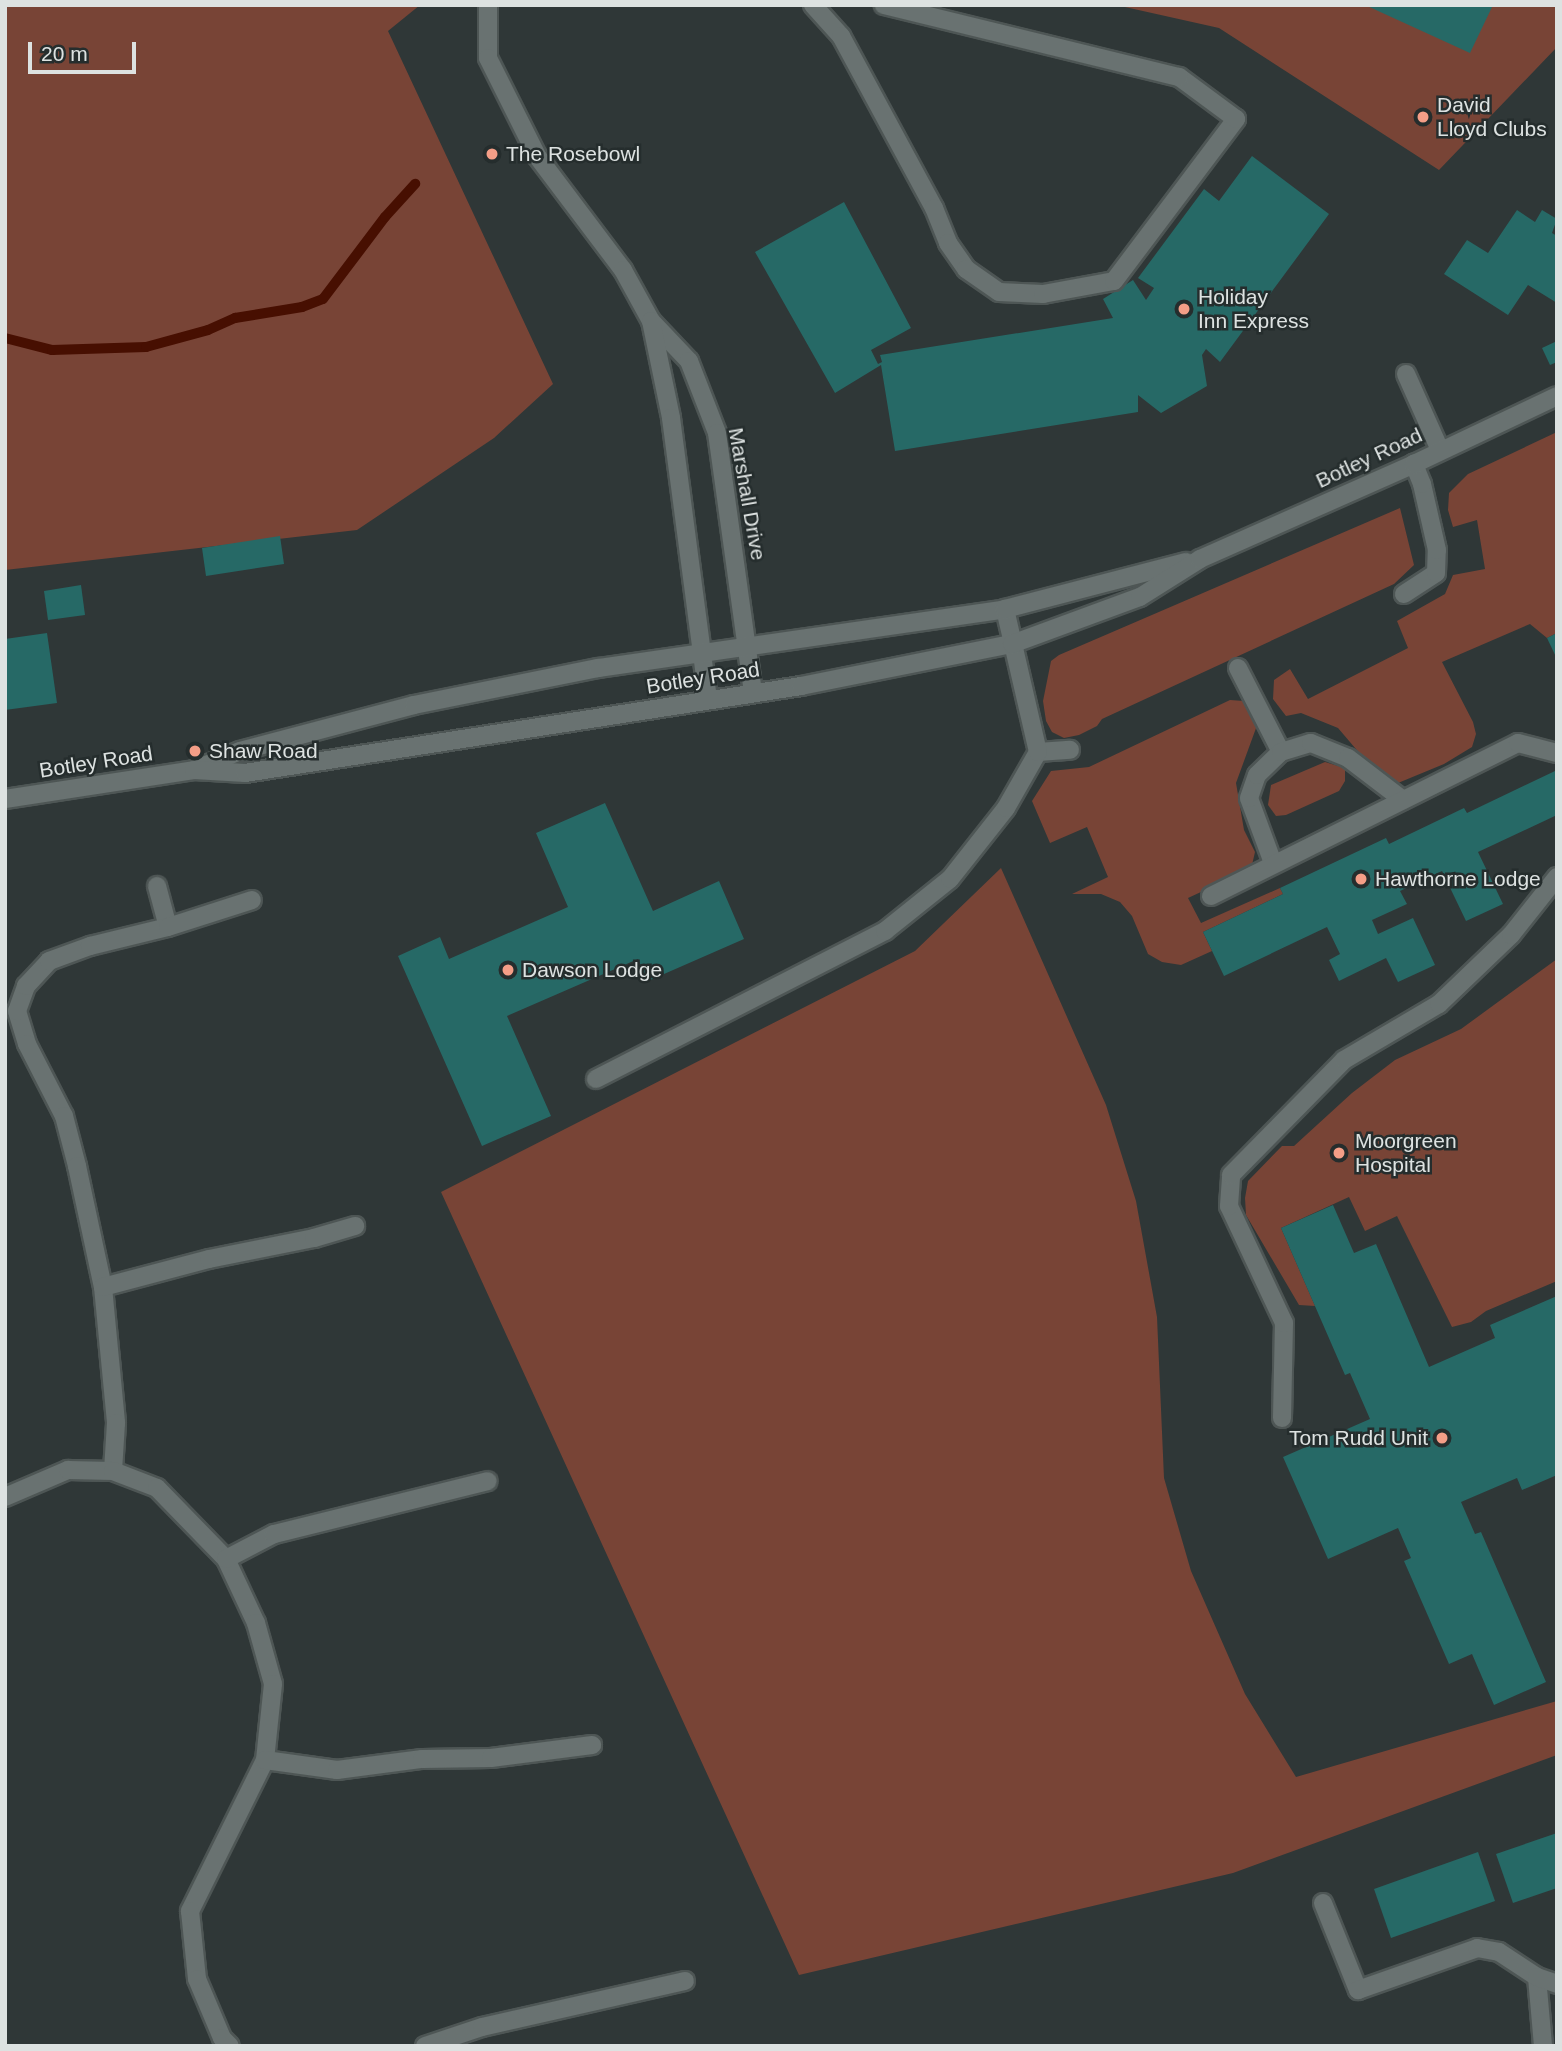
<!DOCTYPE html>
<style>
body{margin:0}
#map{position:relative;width:1562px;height:2051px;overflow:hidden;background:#2f3737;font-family:Helvetica,sans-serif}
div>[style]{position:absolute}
.green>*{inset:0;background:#784436}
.stream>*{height:10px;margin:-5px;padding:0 5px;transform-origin:5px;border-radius:5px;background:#470f01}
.building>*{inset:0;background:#266966}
.roads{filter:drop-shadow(2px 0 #4e5655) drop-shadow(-2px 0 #4e5655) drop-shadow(0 2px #4e5655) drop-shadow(0 -2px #4e5655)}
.service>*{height:18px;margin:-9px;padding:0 9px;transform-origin:9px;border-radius:9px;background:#697271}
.minor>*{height:18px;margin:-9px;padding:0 9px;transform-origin:9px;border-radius:9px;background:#697271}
.secondary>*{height:18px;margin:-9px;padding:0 9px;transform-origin:9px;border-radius:9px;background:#697271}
.dots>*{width:19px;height:19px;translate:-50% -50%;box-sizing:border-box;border:4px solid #252d2d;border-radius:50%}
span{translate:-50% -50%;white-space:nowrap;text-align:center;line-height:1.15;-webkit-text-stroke:5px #252d2d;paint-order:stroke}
.poi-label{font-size:21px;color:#dde2e1}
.left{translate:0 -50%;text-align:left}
.right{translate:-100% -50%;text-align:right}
.street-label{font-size:21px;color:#dde2e1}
.frame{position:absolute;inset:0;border:7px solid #dde2e1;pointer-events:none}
.scale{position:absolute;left:28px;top:42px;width:108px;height:32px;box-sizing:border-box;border:4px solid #dde2e1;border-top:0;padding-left:9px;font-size:21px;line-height:24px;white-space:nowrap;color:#dde2e1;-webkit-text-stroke:5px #252d2d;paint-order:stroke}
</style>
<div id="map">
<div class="green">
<i style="clip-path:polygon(5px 5px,420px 5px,388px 31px,553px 384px,494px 438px,357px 530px,5px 570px)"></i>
<i style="clip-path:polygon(1116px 5px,1557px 5px,1557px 47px,1439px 170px,1219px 28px)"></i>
<i style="clip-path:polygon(1557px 432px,1557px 633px,1547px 638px,1530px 624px,1442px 662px,1473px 722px,1476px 734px,1472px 747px,1444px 764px,1398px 783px,1389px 780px,1367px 762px,1338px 728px,1301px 713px,1286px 716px,1273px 699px,1274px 680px,1290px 669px,1308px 699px,1408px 648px,1397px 621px,1445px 594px,1453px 575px,1485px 569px,1477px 520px,1453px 527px,1448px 510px,1449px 493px,1468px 474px)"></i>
<i style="clip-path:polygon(1400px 508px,1414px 565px,1394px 584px,1102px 719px,1097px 726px,1079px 735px,1064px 738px,1052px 732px,1046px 721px,1043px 701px,1051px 661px,1059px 655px)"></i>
<i style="clip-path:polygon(1230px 700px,1244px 701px,1259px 720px,1236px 783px,1244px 830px,1255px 852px,1252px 865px,1244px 872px,1188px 898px,1201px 923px,1280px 888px,1283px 894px,1203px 932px,1212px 951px,1181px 965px,1162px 962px,1148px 954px,1132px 916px,1120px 902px,1101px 894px,1072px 894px,1108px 877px,1087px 827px,1050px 843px,1032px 801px,1051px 771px,1089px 767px)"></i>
<i style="clip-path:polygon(1325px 762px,1345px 768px,1345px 781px,1339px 791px,1286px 815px,1276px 816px,1268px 805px,1271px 785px)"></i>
<i style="clip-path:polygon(1001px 868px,1106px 1105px,1136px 1201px,1157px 1317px,1164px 1478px,1191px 1571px,1245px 1694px,1296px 1777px,1557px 1701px,1557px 1755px,1233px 1873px,799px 1975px,441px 1192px,915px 951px)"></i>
<i style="clip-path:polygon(1557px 959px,1557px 1281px,1486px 1311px,1471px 1322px,1452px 1327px,1397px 1216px,1365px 1231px,1349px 1197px,1281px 1228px,1315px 1306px,1299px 1305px,1246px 1215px,1245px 1198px,1248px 1181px,1282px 1146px,1294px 1146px,1352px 1093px,1395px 1060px,1461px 1029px)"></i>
</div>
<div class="stream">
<i style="left:5px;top:338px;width:49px;rotate:14.3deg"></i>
<i style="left:52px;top:350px;width:94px;rotate:-1.8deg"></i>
<i style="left:146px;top:347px;width:64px;rotate:-15.3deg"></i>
<i style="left:208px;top:330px;width:30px;rotate:-24deg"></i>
<i style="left:235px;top:318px;width:68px;rotate:-9.3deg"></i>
<i style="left:302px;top:307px;width:22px;rotate:-21deg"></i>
<i style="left:323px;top:299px;width:103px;rotate:-52.9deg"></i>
<i style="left:385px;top:217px;width:45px;rotate:-47.7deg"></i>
</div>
<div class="building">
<i style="clip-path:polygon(1365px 5px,1493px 5px,1470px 53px)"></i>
<i style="clip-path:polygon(1252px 156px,1329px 214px,1220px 362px,1206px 349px,1202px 355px,1207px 386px,1161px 413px,1138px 395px,1138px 412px,895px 451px,881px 365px,835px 393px,755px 252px,844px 202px,911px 328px,871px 350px,878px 364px,882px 362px,880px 355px,1113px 318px,1103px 299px,1133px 280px,1146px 300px,1154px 288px,1138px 278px,1204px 189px,1219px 201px)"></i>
<i style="clip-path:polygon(1517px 210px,1535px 222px,1542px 210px,1557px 219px,1552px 233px,1557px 236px,1557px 303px,1528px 285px,1508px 315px,1444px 274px,1467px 240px,1488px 253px)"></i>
<i style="clip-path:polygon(1557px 341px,1557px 362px,1550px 365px,1542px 348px)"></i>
<i style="clip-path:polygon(280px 536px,284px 564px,206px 576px,202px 548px)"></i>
<i style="clip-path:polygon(81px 585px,85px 615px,48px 620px,44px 591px)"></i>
<i style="clip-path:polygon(47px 633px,57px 703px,5px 710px,5px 639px)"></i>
<i style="clip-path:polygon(1557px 633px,1557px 659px,1547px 638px)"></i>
<i style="clip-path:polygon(1555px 771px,1557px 815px,1478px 852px,1503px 904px,1466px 921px,1442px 871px,1400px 891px,1407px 904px,1372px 920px,1378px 934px,1413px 918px,1435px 965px,1398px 982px,1386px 958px,1339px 981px,1329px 960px,1340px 954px,1327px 927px,1224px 976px,1203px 932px,1283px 894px,1280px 888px,1386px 838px,1389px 844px,1464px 808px,1467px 813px)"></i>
<i style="clip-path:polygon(605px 803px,653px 911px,719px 881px,744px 939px,648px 981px,638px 959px,507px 1016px,551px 1116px,482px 1146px,398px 956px,440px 937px,449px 959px,568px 907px,536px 833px)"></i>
<i style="clip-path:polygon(1333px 1205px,1354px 1253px,1376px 1244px,1429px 1367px,1495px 1338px,1490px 1325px,1557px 1296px,1557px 1475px,1522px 1490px,1517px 1478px,1461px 1502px,1475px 1534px,1481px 1532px,1546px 1682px,1494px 1705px,1472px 1654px,1449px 1664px,1404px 1561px,1411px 1558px,1398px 1528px,1328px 1559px,1283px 1457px,1370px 1419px,1350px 1373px,1345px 1375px,1281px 1228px)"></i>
<i style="clip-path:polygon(1557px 1833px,1557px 1888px,1513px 1903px,1496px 1854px)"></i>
<i style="clip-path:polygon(1478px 1852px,1495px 1901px,1391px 1938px,1374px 1889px)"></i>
</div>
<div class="roads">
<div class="service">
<i style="left:488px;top:5px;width:53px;rotate:90deg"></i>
<i style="left:488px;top:58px;width:110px;rotate:63.4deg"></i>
<i style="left:537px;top:156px;width:143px;rotate:53deg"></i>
<i style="left:623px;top:270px;width:58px;rotate:61.2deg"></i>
<i style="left:651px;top:321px;width:55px;rotate:46.5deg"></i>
<i style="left:689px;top:361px;width:77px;rotate:68.7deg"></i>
<i style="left:717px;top:433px;width:262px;rotate:82.1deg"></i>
<i style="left:813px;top:5px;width:42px;rotate:47.9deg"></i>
<i style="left:841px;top:36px;width:196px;rotate:61.6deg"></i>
<i style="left:934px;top:208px;width:38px;rotate:68deg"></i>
<i style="left:948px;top:243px;width:32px;rotate:55deg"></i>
<i style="left:966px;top:269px;width:40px;rotate:34.9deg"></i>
<i style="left:999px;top:292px;width:44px;rotate:2.6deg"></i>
<i style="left:1043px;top:294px;width:72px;rotate:-10.4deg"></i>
<i style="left:1114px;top:281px;width:203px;rotate:-53deg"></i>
<i style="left:1236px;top:119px;width:71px;rotate:-143.6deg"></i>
<i style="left:1179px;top:77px;width:304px;rotate:-166.3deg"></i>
<i style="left:651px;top:321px;width:99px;rotate:78.3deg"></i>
<i style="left:671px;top:418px;width:284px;rotate:82.5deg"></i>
<i style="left:1406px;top:374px;width:83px;rotate:65.9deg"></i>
<i style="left:1404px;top:594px;width:38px;rotate:-33deg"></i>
<i style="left:1436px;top:573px;width:23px;rotate:-88deg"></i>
<i style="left:1437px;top:550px;width:68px;rotate:-102.8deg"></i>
<i style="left:1422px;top:484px;width:22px;rotate:-112deg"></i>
<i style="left:1238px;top:668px;width:94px;rotate:62.9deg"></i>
<i style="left:1038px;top:752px;width:32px;rotate:-4deg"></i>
<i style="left:1273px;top:863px;width:69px;rotate:-110.3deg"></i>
<i style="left:1249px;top:798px;width:24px;rotate:-71deg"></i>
<i style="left:1257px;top:775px;width:33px;rotate:-44deg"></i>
<i style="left:1281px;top:752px;width:31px;rotate:-17deg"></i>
<i style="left:1311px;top:743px;width:40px;rotate:22deg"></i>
<i style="left:1348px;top:758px;width:69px;rotate:37.4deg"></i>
<i style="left:1211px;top:896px;width:343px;rotate:-26.5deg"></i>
<i style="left:1518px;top:743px;width:40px;rotate:14.4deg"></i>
<i style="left:596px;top:1079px;width:325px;rotate:-27.1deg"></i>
<i style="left:885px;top:931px;width:83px;rotate:-38.7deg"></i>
<i style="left:950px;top:879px;width:90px;rotate:-51.7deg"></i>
<i style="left:1006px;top:808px;width:64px;rotate:-60.3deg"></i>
<i style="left:1038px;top:752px;width:147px;rotate:-103deg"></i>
<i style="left:1282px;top:1418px;width:95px;rotate:-88.8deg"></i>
<i style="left:1284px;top:1323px;width:129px;rotate:-115.2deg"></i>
<i style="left:1229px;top:1206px;width:31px;rotate:-86deg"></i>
<i style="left:1231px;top:1175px;width:161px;rotate:-45.5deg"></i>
<i style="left:1344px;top:1060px;width:110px;rotate:-30.5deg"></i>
<i style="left:1439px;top:1004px;width:100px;rotate:-43.8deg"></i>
<i style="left:1511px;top:935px;width:74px;rotate:-51.6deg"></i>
<i style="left:1537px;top:1977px;width:69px;rotate:85deg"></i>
</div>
<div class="minor">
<i style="left:157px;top:886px;width:42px;rotate:75deg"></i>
<i style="left:17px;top:1011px;width:34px;rotate:73deg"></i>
<i style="left:27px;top:1044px;width:81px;rotate:62.8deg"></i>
<i style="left:64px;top:1116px;width:52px;rotate:75.4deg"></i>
<i style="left:77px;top:1166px;width:124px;rotate:77.9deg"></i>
<i style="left:103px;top:1287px;width:137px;rotate:84.5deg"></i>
<i style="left:116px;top:1423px;width:48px;rotate:93.6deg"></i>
<i style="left:17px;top:1011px;width:27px;rotate:-70deg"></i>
<i style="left:26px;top:986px;width:34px;rotate:-47deg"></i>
<i style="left:49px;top:961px;width:44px;rotate:-20.1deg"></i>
<i style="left:90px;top:946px;width:80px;rotate:-13.7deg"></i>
<i style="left:168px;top:927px;width:88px;rotate:-17.8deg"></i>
<i style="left:103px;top:1287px;width:110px;rotate:-14.8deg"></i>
<i style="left:209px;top:1259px;width:107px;rotate:-11.3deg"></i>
<i style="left:314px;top:1238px;width:43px;rotate:-16.3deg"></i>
<i style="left:5px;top:1497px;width:69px;rotate:-23.2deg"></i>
<i style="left:68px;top:1470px;width:45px;rotate:1.3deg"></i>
<i style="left:113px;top:1471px;width:47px;rotate:21.1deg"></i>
<i style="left:157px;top:1488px;width:99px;rotate:45.8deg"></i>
<i style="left:226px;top:1559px;width:71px;rotate:64.9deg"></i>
<i style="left:256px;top:1623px;width:63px;rotate:74.4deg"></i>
<i style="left:273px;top:1684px;width:76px;rotate:96deg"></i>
<i style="left:265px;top:1760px;width:169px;rotate:116.4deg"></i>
<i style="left:190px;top:1911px;width:68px;rotate:84.1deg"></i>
<i style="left:197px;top:1979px;width:64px;rotate:67deg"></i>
<i style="left:222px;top:2038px;width:11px;rotate:45deg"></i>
<i style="left:226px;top:1559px;width:54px;rotate:-27.5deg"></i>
<i style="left:274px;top:1534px;width:220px;rotate:-13.9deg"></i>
<i style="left:265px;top:1760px;width:73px;rotate:7.9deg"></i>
<i style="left:337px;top:1770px;width:86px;rotate:-7.4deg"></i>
<i style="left:422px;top:1759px;width:69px;rotate:-0.8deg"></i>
<i style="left:491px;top:1758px;width:102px;rotate:-7.3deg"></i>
<i style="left:1323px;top:1903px;width:94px;rotate:68.1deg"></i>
<i style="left:1358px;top:1990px;width:126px;rotate:-19.4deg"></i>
<i style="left:1477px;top:1948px;width:22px;rotate:10deg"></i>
<i style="left:1499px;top:1952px;width:45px;rotate:33.3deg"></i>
<i style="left:1537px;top:1977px;width:21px;rotate:19deg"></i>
<i style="left:425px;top:2046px;width:60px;rotate:-18.4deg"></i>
<i style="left:482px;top:2027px;width:208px;rotate:-12.8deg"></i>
</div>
<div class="secondary">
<i style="left:201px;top:767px;width:42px;rotate:-22.3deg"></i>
<i style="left:240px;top:751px;width:180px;rotate:-14.8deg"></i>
<i style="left:414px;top:705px;width:188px;rotate:-11.4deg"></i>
<i style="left:598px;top:668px;width:411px;rotate:-8.2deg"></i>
<i style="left:1005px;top:609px;width:187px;rotate:-14.6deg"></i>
<i style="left:5px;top:799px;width:191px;rotate:-8.7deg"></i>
<i style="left:194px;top:770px;width:51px;rotate:3.4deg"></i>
<i style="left:245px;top:773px;width:563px;rotate:-8.89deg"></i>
<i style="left:801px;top:686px;width:215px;rotate:-11.3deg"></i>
<i style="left:1012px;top:644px;width:136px;rotate:-20.2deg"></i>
<i style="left:1140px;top:597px;width:71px;rotate:-32.3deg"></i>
<i style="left:1200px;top:559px;width:234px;rotate:-23.9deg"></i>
<i style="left:1414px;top:464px;width:158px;rotate:-25.4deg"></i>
</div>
</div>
<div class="dots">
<i style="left:1423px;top:117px;background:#f49e87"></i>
<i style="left:492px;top:154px;background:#f49e87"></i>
<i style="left:1184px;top:309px;background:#f49e87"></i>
<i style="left:195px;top:751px;background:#f49e87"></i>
<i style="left:1361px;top:879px;background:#f49e87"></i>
<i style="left:508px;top:970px;background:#f49e87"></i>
<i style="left:1339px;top:1153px;background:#f49e87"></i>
<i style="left:1442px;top:1438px;background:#f49e87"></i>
</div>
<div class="poi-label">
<span class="left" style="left:1437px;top:117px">David<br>Lloyd Clubs</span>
<span class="left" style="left:506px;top:154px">The Rosebowl</span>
<span class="left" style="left:1198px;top:309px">Holiday<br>Inn Express</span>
<span class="left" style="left:209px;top:751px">Shaw Road</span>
<span class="left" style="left:1375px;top:879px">Hawthorne Lodge</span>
<span class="left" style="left:522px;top:970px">Dawson Lodge</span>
<span class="left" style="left:1355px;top:1153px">Moorgreen<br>Hospital</span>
<span class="right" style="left:1428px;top:1438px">Tom Rudd Unit</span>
</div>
<div class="street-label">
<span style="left:1369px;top:458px;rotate:-25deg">Botley Road</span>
<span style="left:747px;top:494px;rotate:80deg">Marshall Drive</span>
<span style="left:703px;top:678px;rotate:-9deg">Botley Road</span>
<span style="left:96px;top:762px;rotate:-9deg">Botley Road</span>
</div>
<div class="frame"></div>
<div class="scale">20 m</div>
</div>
